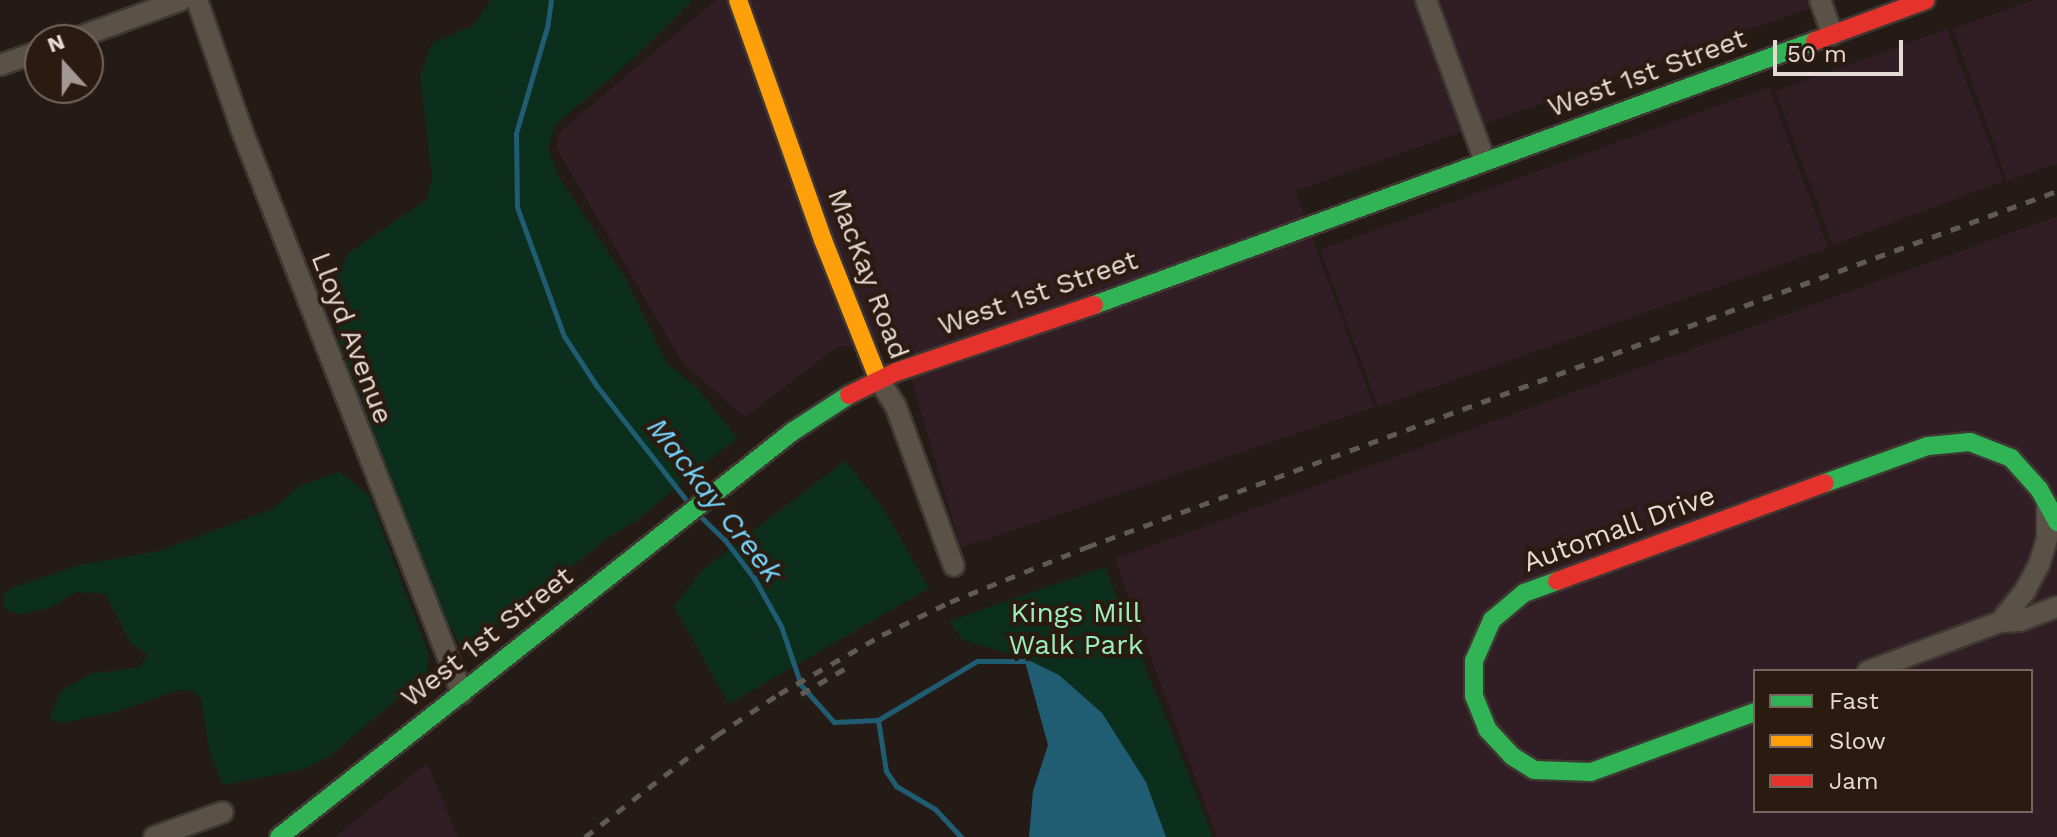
<!DOCTYPE html>
<style>
body{margin:0}
#map{position:relative;width:2057px;height:837px;overflow:hidden;background:#251b16;font-family:"Work Sans",sans-serif}
div>[style]{position:absolute}
.commercial>*{inset:0;background:#301e24}
.green>*{inset:0;background:#0c2e1c}
.water>*{inset:0;background:#205d73}
.stream>*{height:5px;margin:-2.5px;padding:0 2.5px;transform-origin:2.5px;border-radius:2.5px;background:#205d73}
.roads{filter:drop-shadow(2px 0 #3e3732) drop-shadow(-2px 0 #3e3732) drop-shadow(0 2px #3e3732) drop-shadow(0 -2px #3e3732)}
.street>*{height:20px;margin:-10px;padding:0 10px;transform-origin:10px;border-radius:10px;background:#5a5246}
.fast>*{height:18px;margin:-9px;padding:0 9px;transform-origin:9px;border-radius:9px;background:#30b455}
.slow>*{height:18px;margin:-9px;padding:0 9px;transform-origin:9px;border-radius:9px;background:#ff9f0a}
.jam>*{height:18px;margin:-9px;padding:0 9px;transform-origin:9px;border-radius:9px;background:#e5322d}
.rail>*{height:5px;margin-top:-2.5px;transform-origin:0;background:repeating-linear-gradient(90deg,#615a52 0 10px,transparent 0 20px)}
span{translate:-50% -50%;white-space:nowrap;text-align:center;line-height:1.15;-webkit-text-stroke:8px #2b1a10;paint-order:stroke}
.street-label{font-size:28px;color:#e6dad4}
.park-label{font-size:28px;color:#9beebc}
.water-label{font-size:30px;color:#74d5fd;font-style:italic}
.legend{position:absolute;left:1753px;top:669px;width:280px;height:144px;box-sizing:border-box;background:#2b1a10;border:2px solid #76675e;margin:0;padding:10px 14px;list-style:none;font-size:24px;color:#e6dad4}
.legend li{display:flex;align-items:center;gap:16px;height:40px}
.legend b{width:40px;border:2px solid #76675e}
.north{position:absolute;left:24px;top:24px;width:80px;height:80px;box-sizing:border-box;background:#2b1a10;border:2px solid #76675e;border-radius:50%;rotate:339deg;font-size:22px;font-weight:700;line-height:32px;text-align:center;color:#e6dad4}
.north::after{content:'';display:block;margin:auto;width:28px;height:36px;background:#a29792;clip-path:polygon(50% 0,100% 100%,50% 72%,0 100%)}
.scale{position:absolute;left:1773px;top:40px;width:130px;height:36px;box-sizing:border-box;border:4px solid #e6dad4;border-top:0;padding-left:10px;font-size:24px;line-height:28px;white-space:nowrap;color:#e6dad4;-webkit-text-stroke:6px #2b1a10;paint-order:stroke}
</style>
<div id="map">
<div class="commercial">
<i style="clip-path:polygon(716px 0,1833px 0,1295px 191px,1374px 407px,961px 548px,900px 341px,837px 347px,745px 417px,683px 363px,556px 147px,561px 131px)"></i>
<i style="clip-path:polygon(2033px 0,2057px 0,2057px 164px,2007px 181px,1953px 29px)"></i>
<i style="clip-path:polygon(1947px 29px,2003px 181px,1833px 245px,1775px 91px)"></i>
<i style="clip-path:polygon(1769px 87px,1828px 248px,1378px 407px,1320px 250px)"></i>
<i style="clip-path:polygon(evenodd,2057px 216px,2057px 837px,1217px 837px,1115px 559px,2057px 216px,1755px 671px,2031px 671px,2031px 811px,1755px 811px,1755px 671px)"></i>
<i style="clip-path:polygon(427px 763px,458px 837px,335px 837px)"></i>
</div>
<div class="green">
<i style="clip-path:polygon(491px 0,693px 0,632px 60px,555px 125px,548px 149px,559px 177px,627px 281px,666px 362px,699px 390px,737px 438px,636px 521px,609px 537px,477px 642px,461px 647px,444px 614px,337px 338px,337px 275px,349px 253px,426px 200px,432px 178px,420px 76px,432px 43px,474px 25px)"></i>
<i style="clip-path:polygon(845px 461px,881px 505px,929px 588px,729px 704px,674px 607px,702px 570px)"></i>
<i style="clip-path:polygon(340px 472px,369px 495px,429px 655px,426px 674px,330px 756px,304px 769px,223px 785px,209px 750px,201px 698px,192px 691px,179px 690px,116px 712px,66px 722px,57px 723px,49px 718px,61px 691px,90px 674px,139px 667px,148px 655px,131px 643px,105px 594px,76px 592px,50px 608px,19px 615px,4px 608px,3px 595px,14px 587px,79px 565px,159px 551px,272px 509px,301px 485px)"></i>
<i style="clip-path:polygon(1105px 567px,1199px 801px,1212px 837px,1166px 837px,1146px 782px,1059px 675px,1024px 658px,963px 640px,949px 621px)"></i>
</div>
<div class="water">
<i style="clip-path:polygon(1024px 658px,1059px 675px,1102px 713px,1146px 782px,1166px 837px,1029px 837px,1033px 791px,1048px 745px)"></i>
</div>
<div class="stream">
<i style="left:551px;top:0;width:27px;rotate:98deg"></i>
<i style="left:547px;top:27px;width:110px;rotate:106.3deg"></i>
<i style="left:516px;top:133px;width:74px;rotate:89.2deg"></i>
<i style="left:517px;top:207px;width:137px;rotate:70deg"></i>
<i style="left:564px;top:336px;width:59px;rotate:56.9deg"></i>
<i style="left:596px;top:385px;width:147px;rotate:51.9deg"></i>
<i style="left:701px;top:517px;width:33px;rotate:44deg"></i>
<i style="left:725px;top:540px;width:48px;rotate:52.7deg"></i>
<i style="left:754px;top:578px;width:55px;rotate:60.6deg"></i>
<i style="left:781px;top:626px;width:62px;rotate:71.3deg"></i>
<i style="left:801px;top:685px;width:50px;rotate:48.3deg"></i>
<i style="left:834px;top:722px;width:44px;rotate:-2.6deg"></i>
<i style="left:878px;top:720px;width:115px;rotate:-30.8deg"></i>
<i style="left:977px;top:661px;width:49px"></i>
<i style="left:878px;top:720px;width:52px;rotate:81.1deg"></i>
<i style="left:886px;top:771px;width:18px;rotate:56deg"></i>
<i style="left:896px;top:786px;width:45px;rotate:30.5deg"></i>
<i style="left:935px;top:809px;width:38px;rotate:47deg"></i>
</div>
<div class="roads">
<div class="street">
<i style="left:197px;top:0;width:135px;rotate:71deg"></i>
<i style="left:241px;top:128px;width:607px;rotate:68.64deg"></i>
<i style="left:1426px;top:0;width:171px;rotate:69.9deg"></i>
<i style="left:1820px;top:0;width:37px;rotate:70deg"></i>
<i style="left:71px;top:40px;width:117px;rotate:-20deg"></i>
<i style="left:0;top:65px;width:42px;rotate:-19.3deg"></i>
<i style="left:878px;top:378px;width:34px;rotate:58deg"></i>
<i style="left:896px;top:407px;width:169px;rotate:70deg"></i>
<i style="left:2000px;top:622px;width:40px;rotate:-51deg"></i>
<i style="left:2025px;top:591px;width:30px;rotate:-62deg"></i>
<i style="left:2039px;top:565px;width:28px;rotate:-73deg"></i>
<i style="left:2047px;top:538px;width:30px;rotate:-90deg"></i>
<i style="left:1868px;top:671px;width:141px;rotate:-20.4deg"></i>
<i style="left:2000px;top:622px;width:20px;rotate:-3deg"></i>
<i style="left:2020px;top:621px;width:40px;rotate:-21deg"></i>
<i style="left:154px;top:837px;width:73px;rotate:-19.9deg"></i>
</div>
<div class="fast">
<i style="left:1094px;top:305px;width:768px;rotate:-20.11deg"></i>
<i style="left:1825px;top:483px;width:109px;rotate:-19.8deg"></i>
<i style="left:1928px;top:446px;width:42px;rotate:-5.4deg"></i>
<i style="left:1970px;top:442px;width:44px;rotate:21.3deg"></i>
<i style="left:2011px;top:458px;width:42px;rotate:47.9deg"></i>
<i style="left:2039px;top:489px;width:38px;rotate:61deg"></i>
<i style="left:1557px;top:581px;width:35px;rotate:160deg"></i>
<i style="left:1524px;top:593px;width:42px;rotate:139.8deg"></i>
<i style="left:1492px;top:620px;width:45px;rotate:113.7deg"></i>
<i style="left:1474px;top:661px;width:35px;rotate:90deg"></i>
<i style="left:1474px;top:696px;width:35px;rotate:68deg"></i>
<i style="left:1487px;top:729px;width:37px;rotate:47deg"></i>
<i style="left:1512px;top:756px;width:26px;rotate:32deg"></i>
<i style="left:1534px;top:770px;width:57px;rotate:2deg"></i>
<i style="left:1591px;top:772px;width:175px;rotate:-20.1deg"></i>
<i style="left:279px;top:837px;width:654px;rotate:-38.29deg"></i>
<i style="left:792px;top:432px;width:68px;rotate:-33deg"></i>
</div>
<div class="slow">
<i style="left:738px;top:0;width:255px;rotate:70.5deg"></i>
<i style="left:823px;top:240px;width:149px;rotate:68.3deg"></i>
</div>
<div class="jam">
<i style="left:1815px;top:41px;width:118px;rotate:-20.3deg"></i>
<i style="left:849px;top:395px;width:52px;rotate:-26.1deg"></i>
<i style="left:896px;top:372px;width:209px;rotate:-18.7deg"></i>
<i style="left:1557px;top:581px;width:285px;rotate:-20.1deg"></i>
</div>
</div>
<div class="rail">
<i style="left:801px;top:694px;width:60px;rotate:-30deg"></i>
<i style="left:585px;top:837px;width:167px;rotate:-37.7deg"></i>
<i style="left:717px;top:735px;width:74px;rotate:-33.5deg"></i>
<i style="left:779px;top:694px;width:119px;rotate:-29.8deg"></i>
<i style="left:882px;top:635px;width:76px;rotate:-25.9deg"></i>
<i style="left:950px;top:602px;width:148px;rotate:-21.9deg"></i>
<i style="left:1087px;top:547px;width:1033px;rotate:-20.15deg"></i>
</div>
<div class="street-label">
<span style="left:1647px;top:73px;rotate:-20deg">West 1st Street</span>
<span style="left:868px;top:274px;rotate:69deg">MacKay Road</span>
<span style="left:1038px;top:293px;rotate:-19deg">West 1st Street</span>
<span style="left:352px;top:338px;rotate:69deg">Lloyd Avenue</span>
<span style="left:1619px;top:529px;rotate:-20deg">Automall Drive</span>
<span style="left:487px;top:637px;rotate:-38deg">West 1st Street</span>
</div>
<div class="park-label">
<span style="left:1076px;top:629px">Kings Mill<br>Walk Park</span>
</div>
<div class="water-label">
<span style="left:715px;top:500px;rotate:52deg">Mackay Creek</span>
</div>
<ul class="legend">
<li><b style="height:10px;background:#30b455"></b>Fast</li>
<li><b style="height:10px;background:#ff9f0a"></b>Slow</li>
<li><b style="height:10px;background:#e5322d"></b>Jam</li>
</ul>
<div class="north">N</div>
<div class="scale">50 m</div>
</div>
